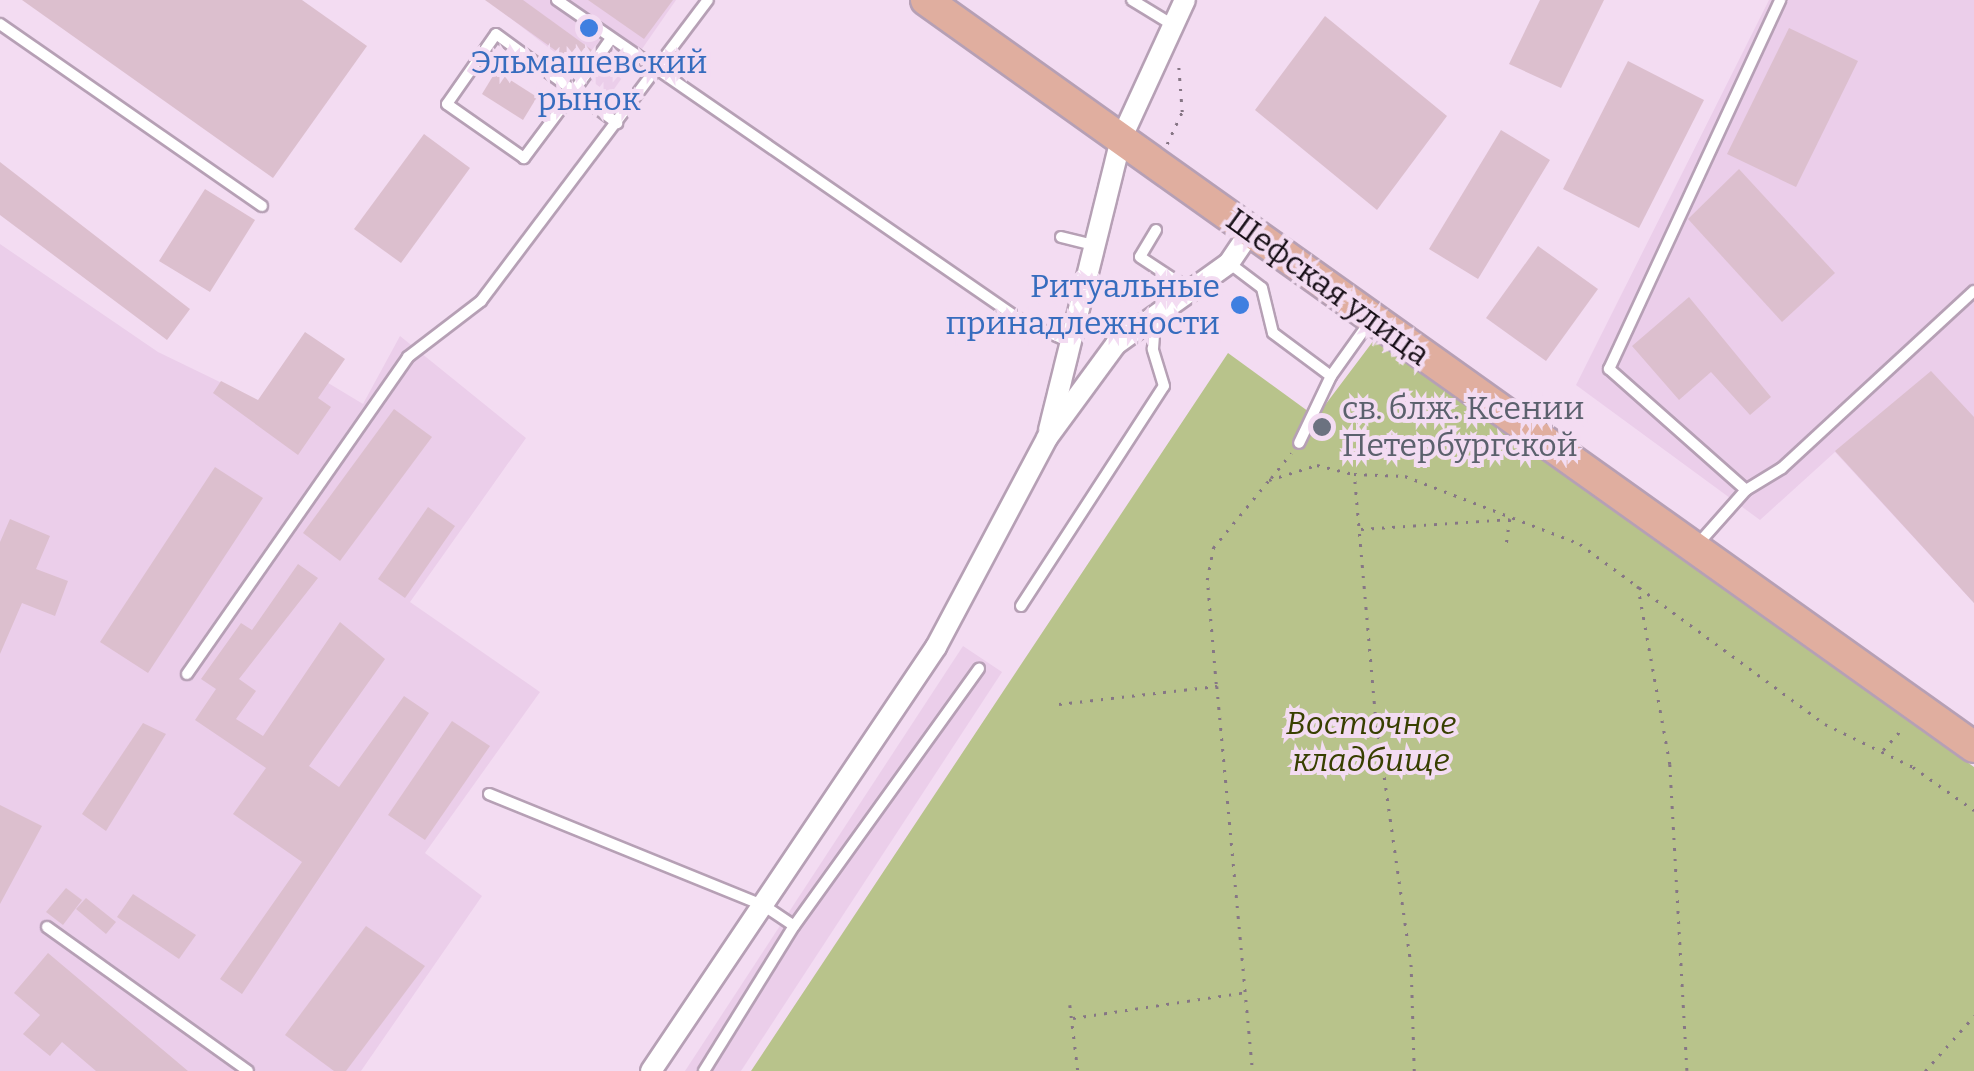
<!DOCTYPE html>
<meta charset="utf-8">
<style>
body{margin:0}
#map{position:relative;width:1974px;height:1071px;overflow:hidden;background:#f3dcf2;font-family:Bitter,serif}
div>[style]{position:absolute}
.built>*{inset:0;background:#ebceea}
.green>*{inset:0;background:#b8c38b}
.building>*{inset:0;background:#dcbfce}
.path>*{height:2.5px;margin-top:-1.25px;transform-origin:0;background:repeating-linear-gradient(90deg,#867685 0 2.5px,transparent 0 10.5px)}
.roads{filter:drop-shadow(2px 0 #b6a0b5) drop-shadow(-2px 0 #b6a0b5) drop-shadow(0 2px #b6a0b5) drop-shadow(0 -2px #b6a0b5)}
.lane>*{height:10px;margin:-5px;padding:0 5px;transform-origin:5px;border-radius:5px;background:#fff}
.street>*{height:20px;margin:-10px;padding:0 10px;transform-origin:10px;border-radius:10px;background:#fff}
.primary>*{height:30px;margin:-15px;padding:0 15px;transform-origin:15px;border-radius:15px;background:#e0ae9f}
.dots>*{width:28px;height:28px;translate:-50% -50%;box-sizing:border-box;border:5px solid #f3dcf2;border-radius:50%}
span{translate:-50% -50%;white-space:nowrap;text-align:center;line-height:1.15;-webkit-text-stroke:8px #f3dcf2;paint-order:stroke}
.shop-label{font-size:32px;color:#366cbe}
.right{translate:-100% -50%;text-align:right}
.street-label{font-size:32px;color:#170f17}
.worship-label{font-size:32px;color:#5b616d}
.left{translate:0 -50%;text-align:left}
.park-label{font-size:32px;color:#383f00;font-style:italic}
</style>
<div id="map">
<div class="built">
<i style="clip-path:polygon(487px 0,676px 0,610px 95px)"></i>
<i style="clip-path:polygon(1769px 0,1974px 0,1974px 603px,1835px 452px,1760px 520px,1576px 385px)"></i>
<i style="clip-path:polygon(0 244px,158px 352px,261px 402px,295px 363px,363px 404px,400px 336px,526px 438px,410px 602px,540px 692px,425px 853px,482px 896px,361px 1071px,0 1071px)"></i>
<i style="clip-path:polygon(963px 646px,1002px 672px,741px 1071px,685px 1071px)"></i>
</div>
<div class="green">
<i style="clip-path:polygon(1374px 340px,1974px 767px,1974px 1071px,751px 1071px,1228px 353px,1316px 417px)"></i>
</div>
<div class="building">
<i style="clip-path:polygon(22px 0,302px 0,367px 46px,273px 178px)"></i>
<i style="clip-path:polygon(485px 0,523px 0,592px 50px,580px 68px)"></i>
<i style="clip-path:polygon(588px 0,673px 0,644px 39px)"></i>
<i style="clip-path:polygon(1540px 0,1604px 0,1561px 88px,1509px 64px)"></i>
<i style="clip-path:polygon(1325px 16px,1447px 116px,1377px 210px,1255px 110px)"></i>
<i style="clip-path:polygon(1789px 28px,1858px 61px,1796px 187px,1727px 154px)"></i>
<i style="clip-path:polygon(1628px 61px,1704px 100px,1639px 228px,1563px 189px)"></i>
<i style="clip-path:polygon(496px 71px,537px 97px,523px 120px,482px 94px)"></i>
<i style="clip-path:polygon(1501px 130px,1550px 160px,1478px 279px,1429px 249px)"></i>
<i style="clip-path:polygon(424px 134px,470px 168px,401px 263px,354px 229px)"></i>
<i style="clip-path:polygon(0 162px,190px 309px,167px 340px,0 215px)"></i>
<i style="clip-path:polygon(1739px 169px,1835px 273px,1782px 322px,1688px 219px)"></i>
<i style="clip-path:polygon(205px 189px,255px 220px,210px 292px,159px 261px)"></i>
<i style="clip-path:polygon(1538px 246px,1598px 289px,1546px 361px,1486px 318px)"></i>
<i style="clip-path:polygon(1689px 297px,1771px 397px,1750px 415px,1711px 372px,1679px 400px,1632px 346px)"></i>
<i style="clip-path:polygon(305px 332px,345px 359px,318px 398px,331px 407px,298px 455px,213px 393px,221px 381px,258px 400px)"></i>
<i style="clip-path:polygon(1931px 371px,1974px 417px,1974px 603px,1835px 451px)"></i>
<i style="clip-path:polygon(394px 409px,432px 437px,340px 561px,303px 533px)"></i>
<i style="clip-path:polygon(215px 467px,263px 498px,148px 673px,100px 642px)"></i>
<i style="clip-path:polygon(428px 507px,455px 526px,405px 598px,378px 579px)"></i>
<i style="clip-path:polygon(10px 519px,50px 536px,36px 569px,68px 581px,55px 616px,22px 603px,0 654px,0 542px)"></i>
<i style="clip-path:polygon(298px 564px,318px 578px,239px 679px,256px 691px,236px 719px,263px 736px,340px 622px,385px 659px,309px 766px,339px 787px,404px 696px,429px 713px,242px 994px,220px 979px,302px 862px,233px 814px,266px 768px,195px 720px,216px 689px,201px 679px,241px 623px,252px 630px)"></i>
<i style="clip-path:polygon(452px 721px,490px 746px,425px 840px,388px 815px)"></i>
<i style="clip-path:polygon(143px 723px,166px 734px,106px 831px,82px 814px)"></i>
<i style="clip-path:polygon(0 805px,42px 826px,0 904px)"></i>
<i style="clip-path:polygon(66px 888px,82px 900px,63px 925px,46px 912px)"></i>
<i style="clip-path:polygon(133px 894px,196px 935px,179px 959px,117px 917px)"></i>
<i style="clip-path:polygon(86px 898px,116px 922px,106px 934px,76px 909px)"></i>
<i style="clip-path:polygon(366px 926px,425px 966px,346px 1071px,334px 1071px,285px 1035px)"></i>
<i style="clip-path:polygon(48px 953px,188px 1071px,96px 1071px,62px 1042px,50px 1056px,23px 1034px,40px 1015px,14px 993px)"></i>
</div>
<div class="path">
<i style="left:1167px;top:144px;width:35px;rotate:-65deg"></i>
<i style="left:1182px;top:112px;width:52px;rotate:-94.4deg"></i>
<i style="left:1271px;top:478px;width:32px;rotate:-51deg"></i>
<i style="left:1361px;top:529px;width:149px;rotate:-3.8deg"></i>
<i style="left:1510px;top:519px;width:30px;rotate:98deg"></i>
<i style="left:1638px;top:586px;width:181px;rotate:79.8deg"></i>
<i style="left:1670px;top:764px;width:307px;rotate:86.8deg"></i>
<i style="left:1216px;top:684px;width:104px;rotate:-94.9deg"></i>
<i style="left:1207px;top:580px;width:33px;rotate:-79deg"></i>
<i style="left:1213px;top:548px;width:88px;rotate:-50.5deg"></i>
<i style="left:1269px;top:480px;width:50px;rotate:-17.4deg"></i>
<i style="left:1317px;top:465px;width:36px;rotate:14deg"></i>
<i style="left:1059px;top:704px;width:159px;rotate:-6.5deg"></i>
<i style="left:1217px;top:686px;width:387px;rotate:84.7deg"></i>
<i style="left:1883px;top:750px;width:31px;rotate:-48deg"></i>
<i style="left:1070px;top:1005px;width:66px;rotate:83.1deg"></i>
<i style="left:1073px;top:1018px;width:175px;rotate:-8.5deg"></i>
<i style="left:1414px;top:1071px;width:104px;rotate:-91.7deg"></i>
<i style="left:1411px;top:967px;width:256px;rotate:-98.1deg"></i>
<i style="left:1375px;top:714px;width:241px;rotate:-95deg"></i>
<i style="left:1354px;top:474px;width:51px;rotate:2.2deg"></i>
<i style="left:1405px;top:476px;width:188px;rotate:21.2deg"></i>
<i style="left:1580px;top:544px;width:304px;rotate:36.3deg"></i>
<i style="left:1825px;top:724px;width:98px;rotate:26deg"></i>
<i style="left:1913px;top:767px;width:75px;rotate:35.2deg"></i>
<i style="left:1925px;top:1071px;width:74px;rotate:-48.3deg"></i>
</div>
<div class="roads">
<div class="lane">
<i style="left:557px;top:0;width:565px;rotate:34.62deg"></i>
<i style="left:1022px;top:321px;width:50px;rotate:23.5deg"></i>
<i style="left:1132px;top:0;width:48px;rotate:31.4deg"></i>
<i style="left:0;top:24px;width:319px;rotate:34.8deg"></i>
<i style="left:610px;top:40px;width:62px;rotate:125.2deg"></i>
<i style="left:574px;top:91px;width:84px;rotate:126.7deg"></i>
<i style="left:524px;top:158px;width:94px;rotate:-145deg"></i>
<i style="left:447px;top:104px;width:85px;rotate:-55deg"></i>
<i style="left:496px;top:34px;width:97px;rotate:36.2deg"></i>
<i style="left:574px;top:91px;width:54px;rotate:36.7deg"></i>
<i style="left:1156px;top:230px;width:31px;rotate:121deg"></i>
<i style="left:1140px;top:257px;width:60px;rotate:33.4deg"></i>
<i style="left:1061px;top:237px;width:34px;rotate:14deg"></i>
<i style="left:1229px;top:263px;width:41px;rotate:37.1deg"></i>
<i style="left:1262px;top:288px;width:46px;rotate:76.3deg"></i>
<i style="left:1273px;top:333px;width:72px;rotate:36.6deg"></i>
<i style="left:1331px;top:376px;width:74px;rotate:115.5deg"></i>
<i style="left:1331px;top:376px;width:69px;rotate:-54.5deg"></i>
<i style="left:1746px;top:490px;width:42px;rotate:-31.4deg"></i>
<i style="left:1782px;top:468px;width:261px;rotate:-42.7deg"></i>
<i style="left:1698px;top:544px;width:72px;rotate:-48.4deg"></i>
<i style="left:1746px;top:490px;width:183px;rotate:-138.5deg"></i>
<i style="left:1609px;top:369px;width:407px;rotate:-65.1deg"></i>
<i style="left:1021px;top:606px;width:262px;rotate:-57deg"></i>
<i style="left:1164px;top:386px;width:39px;rotate:-107deg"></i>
<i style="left:1153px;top:349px;width:31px;rotate:-86deg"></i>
<i style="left:187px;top:674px;width:386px;rotate:-55.1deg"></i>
<i style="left:408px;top:357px;width:92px;rotate:-37.5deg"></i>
<i style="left:481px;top:301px;width:377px;rotate:-53deg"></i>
<i style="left:489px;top:794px;width:296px;rotate:22.1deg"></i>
<i style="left:763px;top:905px;width:37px;rotate:34deg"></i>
<i style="left:47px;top:927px;width:247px;rotate:35.6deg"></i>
<i style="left:704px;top:1071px;width:171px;rotate:-58.2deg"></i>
<i style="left:794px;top:926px;width:317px;rotate:-54.3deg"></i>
</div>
<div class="street">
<i style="left:1049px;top:430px;width:300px;rotate:-76.1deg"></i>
<i style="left:1121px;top:139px;width:153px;rotate:-65.3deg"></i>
<i style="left:651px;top:1071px;width:511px;rotate:-56.09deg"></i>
<i style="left:936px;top:647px;width:237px;rotate:-62deg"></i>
<i style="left:1047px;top:438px;width:117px;rotate:-53.7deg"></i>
<i style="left:1116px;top:344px;width:139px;rotate:-35.6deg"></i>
<i style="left:1229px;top:263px;width:37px;rotate:-56deg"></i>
</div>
<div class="primary">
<i style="left:926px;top:0;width:1287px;rotate:35.48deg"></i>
</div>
</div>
<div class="dots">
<i style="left:589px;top:28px;background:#3f7fe0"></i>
<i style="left:1240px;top:305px;background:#3f7fe0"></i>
<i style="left:1322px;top:427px;background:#6b7280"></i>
</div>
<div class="shop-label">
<span style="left:589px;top:81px">Эльмашевский<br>рынок</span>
<span class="right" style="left:1220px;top:305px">Ритуальные<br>принадлежности</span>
</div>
<div class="street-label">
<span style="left:1328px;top:287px;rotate:36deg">Шефская улица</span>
</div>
<div class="worship-label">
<span class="left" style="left:1342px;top:427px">св. блж. Ксении<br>Петербургской</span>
</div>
<div class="park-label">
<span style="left:1371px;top:742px">Восточное<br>кладбище</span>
</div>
</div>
